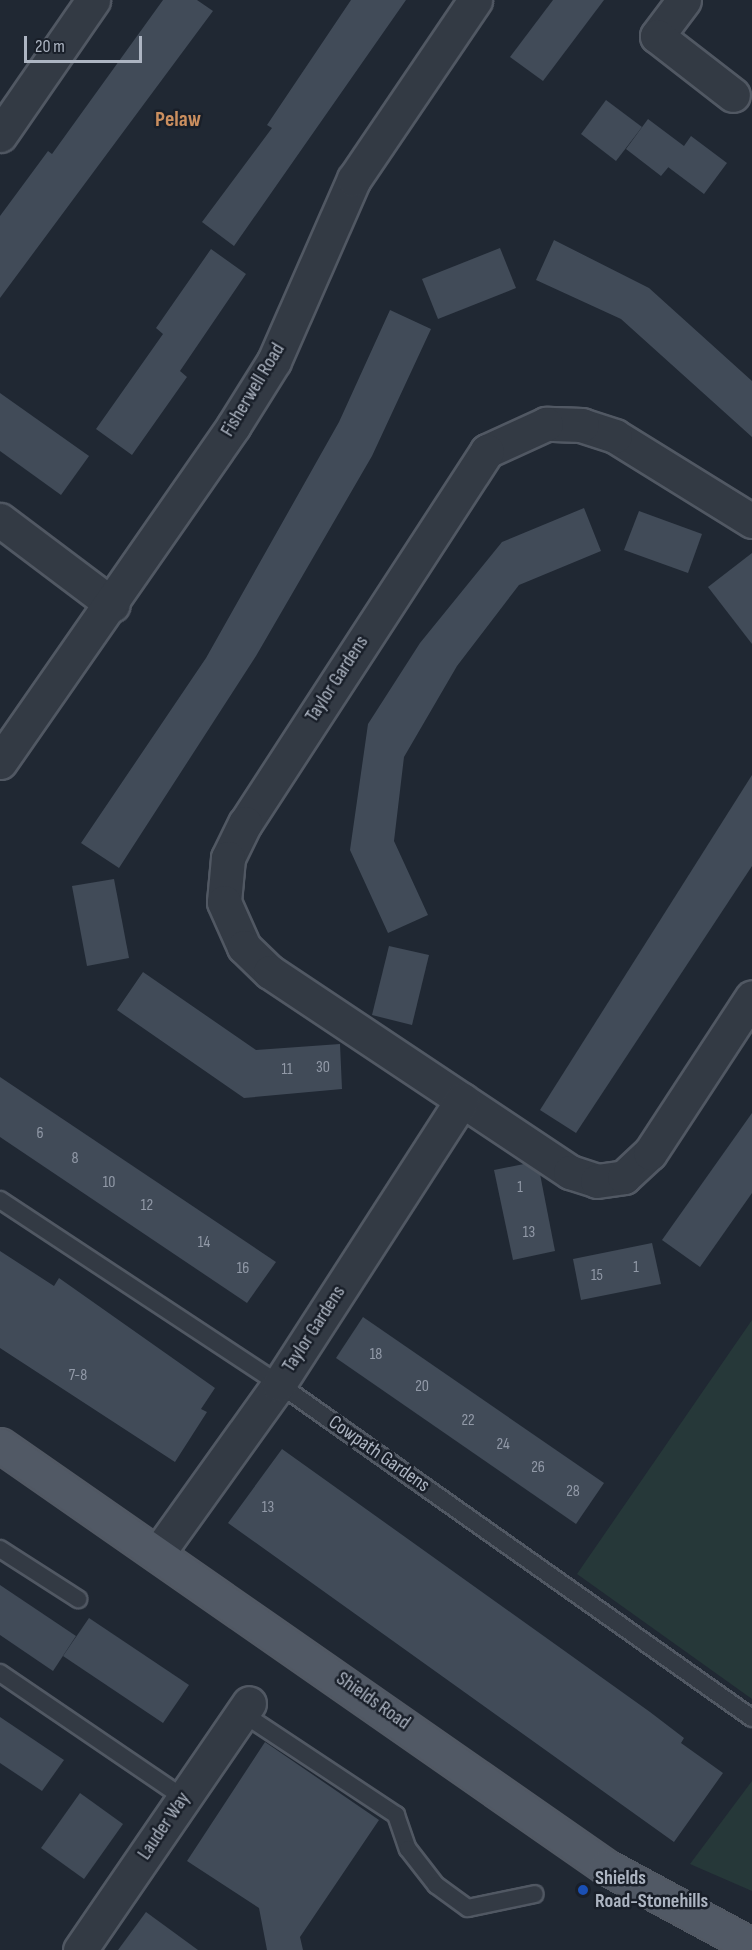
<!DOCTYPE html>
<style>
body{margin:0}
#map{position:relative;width:752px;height:1950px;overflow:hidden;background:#202833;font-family:"Sofia Sans Condensed",sans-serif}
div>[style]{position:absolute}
.green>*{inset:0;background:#263839}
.building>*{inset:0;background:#414b58}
.roads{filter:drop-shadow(2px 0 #515863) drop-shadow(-2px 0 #515863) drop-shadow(0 2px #515863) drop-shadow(0 -2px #515863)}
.lane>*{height:16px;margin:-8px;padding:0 8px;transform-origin:8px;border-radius:8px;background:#333a44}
.street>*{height:33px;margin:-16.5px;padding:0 16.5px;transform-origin:16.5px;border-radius:16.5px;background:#333a44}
.primary>*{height:33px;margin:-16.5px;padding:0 16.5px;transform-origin:16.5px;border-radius:16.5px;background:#515965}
.dots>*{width:16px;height:16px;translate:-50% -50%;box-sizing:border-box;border:3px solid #191f29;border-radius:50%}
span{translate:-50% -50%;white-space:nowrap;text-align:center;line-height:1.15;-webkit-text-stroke:5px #191f29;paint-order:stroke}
.number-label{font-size:16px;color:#929aa8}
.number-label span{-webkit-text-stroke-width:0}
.street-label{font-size:20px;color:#adb5c2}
.poi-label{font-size:20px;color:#adb5c2;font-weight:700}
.left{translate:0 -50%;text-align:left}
.quarter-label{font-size:22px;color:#cb8f5f;font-weight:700}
.scale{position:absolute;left:24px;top:36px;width:118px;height:27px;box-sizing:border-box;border:3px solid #adb5c2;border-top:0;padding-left:8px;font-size:18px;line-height:21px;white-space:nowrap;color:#adb5c2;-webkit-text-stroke:4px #191f29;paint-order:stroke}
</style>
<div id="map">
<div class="green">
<i style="clip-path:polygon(752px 1320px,752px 1699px,577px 1574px)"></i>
<i style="clip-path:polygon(752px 1781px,752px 1891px,690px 1864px)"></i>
</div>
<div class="building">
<i style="clip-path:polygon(163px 0,197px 0,213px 11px,0 298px,0 216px,48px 151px,52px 154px)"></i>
<i style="clip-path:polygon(351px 0,406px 0,234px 246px,202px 222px,272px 128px,267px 125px)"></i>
<i style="clip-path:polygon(553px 0,604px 0,543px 81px,510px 57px)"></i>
<i style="clip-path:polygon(606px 100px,642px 127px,616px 161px,581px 134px)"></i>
<i style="clip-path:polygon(648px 119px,684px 146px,691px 136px,727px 163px,704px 194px,668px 167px,671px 164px,661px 176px,626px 149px)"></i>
<i style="clip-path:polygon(554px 240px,649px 288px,752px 381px,752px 437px,621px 319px,536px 280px)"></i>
<i style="clip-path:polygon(500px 248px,516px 288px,438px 319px,422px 279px)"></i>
<i style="clip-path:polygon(211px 249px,246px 274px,180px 371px,187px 377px,132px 455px,96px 429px,163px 334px,156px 328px)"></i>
<i style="clip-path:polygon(390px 310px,431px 329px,372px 456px,256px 656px,119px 868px,81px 843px,206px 658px,339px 422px)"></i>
<i style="clip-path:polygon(0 393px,89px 456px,61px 495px,0 451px)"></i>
<i style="clip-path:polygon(584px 508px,601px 551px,519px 585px,457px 666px,404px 757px,394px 841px,428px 915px,388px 933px,350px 850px,368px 724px,420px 643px,502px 542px)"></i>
<i style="clip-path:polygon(639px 511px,702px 534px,688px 573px,624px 550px)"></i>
<i style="clip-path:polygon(752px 553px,752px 644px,708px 587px)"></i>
<i style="clip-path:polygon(752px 775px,752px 866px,576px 1133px,540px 1110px)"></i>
<i style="clip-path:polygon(114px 879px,129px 958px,87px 966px,72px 886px)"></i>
<i style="clip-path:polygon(389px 946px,429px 955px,412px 1025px,372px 1015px)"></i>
<i style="clip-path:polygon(143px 972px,256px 1050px,340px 1044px,342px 1089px,244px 1098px,117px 1010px)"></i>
<i style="clip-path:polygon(0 1077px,276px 1262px,247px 1303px,0 1137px)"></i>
<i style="clip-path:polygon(752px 1113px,752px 1193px,700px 1267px,662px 1240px)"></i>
<i style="clip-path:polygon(524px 1164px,540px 1174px,555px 1251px,513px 1260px,494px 1170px)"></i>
<i style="clip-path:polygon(652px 1243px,661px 1284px,581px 1300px,573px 1259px)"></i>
<i style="clip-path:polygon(0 1251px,54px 1286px,59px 1278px,215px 1388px,201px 1409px,207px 1412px,175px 1462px,0 1348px)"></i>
<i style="clip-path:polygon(363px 1317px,604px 1483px,576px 1524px,336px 1358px)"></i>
<i style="clip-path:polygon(282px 1449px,650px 1712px,684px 1738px,681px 1743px,723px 1773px,674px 1842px,228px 1523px)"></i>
<i style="clip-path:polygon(0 1585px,76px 1636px,53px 1671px,0 1635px)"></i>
<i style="clip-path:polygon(89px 1618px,189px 1685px,163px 1723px,63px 1656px)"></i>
<i style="clip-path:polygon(0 1717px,64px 1760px,42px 1791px,0 1763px)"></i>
<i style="clip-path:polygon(265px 1742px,379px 1820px,300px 1937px,303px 1950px,267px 1950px,259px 1908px,187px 1861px)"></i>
<i style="clip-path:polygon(80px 1793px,123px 1824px,84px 1879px,41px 1848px)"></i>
<i style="clip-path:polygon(146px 1912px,198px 1950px,118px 1950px)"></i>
</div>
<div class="roads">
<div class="lane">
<i style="left:0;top:1200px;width:334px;rotate:33.4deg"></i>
<i style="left:279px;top:1384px;width:579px;rotate:35.23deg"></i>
<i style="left:0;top:1549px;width:93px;rotate:32.7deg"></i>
<i style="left:0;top:1673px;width:222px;rotate:34.2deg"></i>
<i style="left:242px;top:1713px;width:185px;rotate:33.5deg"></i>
<i style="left:396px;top:1815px;width:36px;rotate:71deg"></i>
<i style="left:408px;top:1849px;width:46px;rotate:52.1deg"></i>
<i style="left:436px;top:1885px;width:39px;rotate:36deg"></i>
<i style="left:468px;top:1908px;width:68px;rotate:-11.8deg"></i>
</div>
<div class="street">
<i style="left:684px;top:0;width:45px;rotate:126.9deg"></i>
<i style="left:657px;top:36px;width:96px;rotate:37.8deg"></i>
<i style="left:0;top:135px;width:164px;rotate:-55.4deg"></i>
<i style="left:0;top:520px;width:141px;rotate:37deg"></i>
<i style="left:752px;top:521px;width:161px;rotate:-148.2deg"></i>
<i style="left:615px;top:436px;width:35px;rotate:-162deg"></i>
<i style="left:582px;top:425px;width:36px;rotate:-178deg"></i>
<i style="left:546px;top:424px;width:65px;rotate:155.4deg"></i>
<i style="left:487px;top:451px;width:444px;rotate:123deg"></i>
<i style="left:245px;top:823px;width:39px;rotate:116deg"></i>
<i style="left:228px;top:858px;width:44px;rotate:95.2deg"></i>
<i style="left:224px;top:902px;width:49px;rotate:66deg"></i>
<i style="left:244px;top:947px;width:36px;rotate:44deg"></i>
<i style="left:270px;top:972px;width:361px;rotate:33.7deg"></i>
<i style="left:570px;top:1172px;width:28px;rotate:18deg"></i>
<i style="left:597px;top:1181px;width:27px;rotate:-8deg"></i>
<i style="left:624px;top:1177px;width:35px;rotate:-43deg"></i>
<i style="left:650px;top:1153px;width:186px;rotate:-56.8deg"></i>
<i style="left:0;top:762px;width:410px;rotate:-55.2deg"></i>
<i style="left:234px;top:425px;width:75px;rotate:-58deg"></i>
<i style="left:274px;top:361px;width:199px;rotate:-66.3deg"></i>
<i style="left:354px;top:179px;width:216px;rotate:-55.9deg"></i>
<i style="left:158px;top:1553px;width:208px;rotate:-54.4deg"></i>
<i style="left:279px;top:1384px;width:338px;rotate:-57.2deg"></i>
<i style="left:80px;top:1950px;width:299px;rotate:-55.6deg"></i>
</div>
<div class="primary">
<i style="left:0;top:1445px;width:738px;rotate:34.85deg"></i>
<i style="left:606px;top:1867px;width:166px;rotate:28.4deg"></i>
</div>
</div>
<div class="dots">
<i style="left:583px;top:1890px;background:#1a4fb4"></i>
</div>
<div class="number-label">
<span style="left:323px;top:1068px">30</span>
<span style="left:287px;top:1070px">11</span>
<span style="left:40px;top:1134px">6</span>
<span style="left:75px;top:1159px">8</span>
<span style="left:109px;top:1183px">10</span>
<span style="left:520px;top:1188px">1</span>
<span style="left:147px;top:1206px">12</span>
<span style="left:529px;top:1233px">13</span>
<span style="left:204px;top:1243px">14</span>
<span style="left:636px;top:1268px">1</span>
<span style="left:243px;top:1269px">16</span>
<span style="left:597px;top:1276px">15</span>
<span style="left:376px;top:1355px">18</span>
<span style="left:78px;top:1376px">7-8</span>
<span style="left:422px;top:1387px">20</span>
<span style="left:468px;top:1421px">22</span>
<span style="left:503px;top:1445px">24</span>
<span style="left:538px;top:1468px">26</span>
<span style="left:573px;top:1492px">28</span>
<span style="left:268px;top:1508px">13</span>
</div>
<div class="street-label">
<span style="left:253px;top:390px;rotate:-59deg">Fisherwell Road</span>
<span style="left:337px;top:679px;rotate:-57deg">Taylor Gardens</span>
<span style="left:314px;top:1329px;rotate:-57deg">Taylor Gardens</span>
<span style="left:379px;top:1454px;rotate:35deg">Cowpath Gardens</span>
<span style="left:373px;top:1701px;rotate:35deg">Shields Road</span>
<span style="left:164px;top:1826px;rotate:-56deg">Lauder Way</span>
</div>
<div class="poi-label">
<span class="left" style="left:595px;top:1890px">Shields<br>Road-Stonehills</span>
</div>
<div class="quarter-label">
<span style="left:178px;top:120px">Pelaw</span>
</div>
<div class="scale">20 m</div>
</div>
